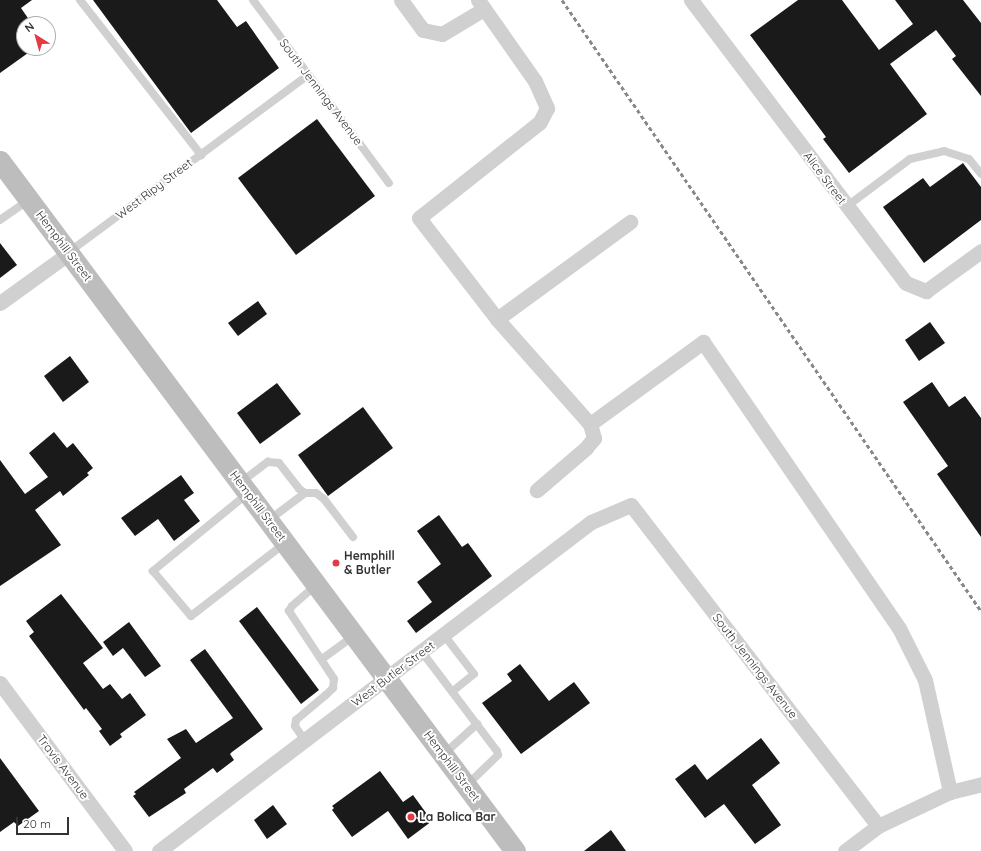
<!DOCTYPE html>
<style>
body{margin:0}
#map{position:relative;width:981px;height:851px;overflow:hidden;background:#fff;font-family:Quicksand,sans-serif}
div>[style]{position:absolute}
.building>*{inset:0;background:#1a1a1a}
.service>*{height:8px;margin:-4px;padding:0 4px;transform-origin:4px;border-radius:4px;background:#d0d0d0}
.minor>*{height:15px;margin:-7.5px;padding:0 7.5px;transform-origin:7.5px;border-radius:7.5px;background:#d0d0d0}
.secondary>*{height:21px;margin:-10.5px;padding:0 10.5px;transform-origin:10.5px;border-radius:10.5px;background:#bdbdbd}
.rail>*{height:3px;margin-top:-1.5px;transform-origin:0;background:repeating-linear-gradient(90deg,#888 0 4px,transparent 0 7px)}
.dots>*{width:11px;height:11px;translate:-50% -50%;box-sizing:border-box;border:2px solid #fff;border-radius:50%}
span{translate:-50% -50%;white-space:nowrap;text-align:center;line-height:1.15;-webkit-text-stroke:4px #fff;paint-order:stroke}
.street-label{font-size:12px;color:#333}
.poi-label{font-size:12px;color:#333;font-weight:700}
.left{translate:0 -50%;text-align:left}
.north{position:absolute;left:16px;top:16px;width:40px;height:40px;box-sizing:border-box;background:#fff;border:1px solid #adadad;border-radius:50%;rotate:323deg;font-size:11px;font-weight:700;line-height:16px;text-align:center;color:#333}
.north::after{content:'';display:block;margin:auto;width:14px;height:18px;background:#e63946;clip-path:polygon(50% 0,100% 100%,50% 72%,0 100%)}
.scale{position:absolute;left:16px;top:817px;width:53px;height:18px;box-sizing:border-box;border:2px solid #333;border-top:0;padding-left:5px;font-size:12px;line-height:14px;white-space:nowrap;color:#333;-webkit-text-stroke:3px #fff;paint-order:stroke}
</style>
<div id="map">
<div class="building">
<i style="clip-path:polygon(0 0,32px 0,21px 8px,32px 24px,24px 24px,24px 48px,35px 48px,0 73px)"></i>
<i style="clip-path:polygon(93px 0,217px 0,237px 27px,246px 21px,279px 68px,191px 133px)"></i>
<i style="clip-path:polygon(798px 0,842px 0,879px 50px,913px 24px,895px 0,963px 0,981px 23px,981px 96px,952px 59px,956px 56px,936px 30px,890px 64px,927px 114px,849px 173px,823px 139px,826px 137px,750px 35px)"></i>
<i style="clip-path:polygon(317px 119px,375px 196px,296px 255px,238px 178px)"></i>
<i style="clip-path:polygon(963px 163px,981px 187px,981px 220px,924px 263px,883px 207px,923px 178px,930px 187px)"></i>
<i style="clip-path:polygon(0 243px,17px 265px,0 278px)"></i>
<i style="clip-path:polygon(258px 301px,267px 314px,238px 336px,228px 323px)"></i>
<i style="clip-path:polygon(930px 322px,945px 343px,919px 361px,905px 340px)"></i>
<i style="clip-path:polygon(70px 356px,89px 382px,63px 402px,44px 376px)"></i>
<i style="clip-path:polygon(932px 382px,949px 407px,965px 396px,981px 418px,981px 537px,937px 474px,948px 466px,903px 402px)"></i>
<i style="clip-path:polygon(277px 383px,301px 414px,260px 444px,237px 413px)"></i>
<i style="clip-path:polygon(363px 407px,393px 448px,328px 496px,298px 455px)"></i>
<i style="clip-path:polygon(54px 432px,67px 448px,73px 443px,93px 468px,87px 473px,89px 475px,63px 496px,60px 491px,35px 510px,61px 545px,0 586px,0 460px,25px 494px,48px 477px,29px 453px)"></i>
<i style="clip-path:polygon(181px 475px,194px 493px,184px 500px,200px 521px,174px 541px,158px 519px,135px 536px,121px 518px)"></i>
<i style="clip-path:polygon(439px 515px,462px 547px,468px 543px,492px 576px,416px 633px,407px 621px,432px 602px,417px 582px,441px 564px,417px 531px)"></i>
<i style="clip-path:polygon(61px 594px,103px 648px,83px 663px,103px 689px,110px 684px,122px 699px,130px 693px,146px 715px,120px 734px,122px 737px,110px 746px,99px 731px,102px 729px,86px 708px,84px 710px,29px 636px,34px 632px,26px 621px)"></i>
<i style="clip-path:polygon(257px 607px,319px 690px,301px 704px,239px 621px)"></i>
<i style="clip-path:polygon(129px 622px,161px 666px,145px 677px,123px 648px,113px 656px,103px 642px)"></i>
<i style="clip-path:polygon(205px 649px,263px 729px,232px 752px,230px 754px,234px 760px,217px 773px,213px 768px,184px 789px,186px 793px,149px 817px,133px 796px,136px 794px,134px 792px,181px 758px,167px 739px,186px 729px,196px 743px,233px 718px,190px 660px)"></i>
<i style="clip-path:polygon(520px 664px,549px 701px,574px 682px,590px 703px,521px 754px,482px 703px,512px 681px,507px 674px)"></i>
<i style="clip-path:polygon(761px 738px,780px 763px,752px 785px,781px 825px,755px 844px,724px 804px,705px 818px,675px 779px,695px 764px,707px 780px)"></i>
<i style="clip-path:polygon(0 758px,39px 811px,18px 826px,14px 822px,0 832px)"></i>
<i style="clip-path:polygon(380px 771px,403px 802px,413px 795px,432px 821px,408px 839px,388px 811px,352px 837px,332px 810px,334px 808px,332px 806px)"></i>
<i style="clip-path:polygon(273px 805px,287px 824px,267px 839px,254px 820px)"></i>
<i style="clip-path:polygon(611px 830px,626px 851px,584px 851px)"></i>
</div>
<div class="service">
<i style="left:80px;top:0;width:197px;rotate:52deg"></i>
<i style="left:253px;top:0;width:228px;rotate:53.4deg"></i>
<i style="left:846px;top:207px;width:80px;rotate:-36.9deg"></i>
<i style="left:910px;top:159px;width:35px;rotate:-13deg"></i>
<i style="left:944px;top:151px;width:26px;rotate:18deg"></i>
<i style="left:969px;top:159px;width:19px;rotate:51deg"></i>
<i style="left:0;top:220px;width:35px;rotate:-35deg"></i>
<i style="left:69px;top:252px;width:297px;rotate:-36.5deg"></i>
<i style="left:241px;top:482px;width:34px;rotate:-37deg"></i>
<i style="left:268px;top:462px;width:11px;rotate:5deg"></i>
<i style="left:279px;top:463px;width:33px;rotate:52deg"></i>
<i style="left:299px;top:489px;width:7px;rotate:34deg"></i>
<i style="left:305px;top:493px;width:11px"></i>
<i style="left:316px;top:493px;width:10px;rotate:37deg"></i>
<i style="left:324px;top:499px;width:48px;rotate:52.7deg"></i>
<i style="left:247px;top:494px;width:122px;rotate:140.7deg"></i>
<i style="left:153px;top:571px;width:59px;rotate:49.8deg"></i>
<i style="left:191px;top:616px;width:119px;rotate:-37.8deg"></i>
<i style="left:269px;top:520px;width:45px;rotate:-36.9deg"></i>
<i style="left:444px;top:635px;width:49px;rotate:52.4deg"></i>
<i style="left:474px;top:674px;width:27px;rotate:141deg"></i>
<i style="left:422px;top:652px;width:124px;rotate:52.9deg"></i>
<i style="left:497px;top:751px;width:4px;rotate:76deg"></i>
<i style="left:498px;top:755px;width:43px;rotate:135.9deg"></i>
<i style="left:322px;top:659px;width:39px;rotate:-36deg"></i>
<i style="left:305px;top:741px;width:18px;rotate:-124deg"></i>
<i style="left:295px;top:726px;width:6px;rotate:-81deg"></i>
<i style="left:296px;top:720px;width:39px;rotate:-40deg"></i>
<i style="left:326px;top:695px;width:10px;rotate:-45deg"></i>
<i style="left:333px;top:688px;width:9px;rotate:-84deg"></i>
<i style="left:334px;top:679px;width:82px;rotate:-123.5deg"></i>
<i style="left:289px;top:611px;width:6px;rotate:-59deg"></i>
<i style="left:292px;top:606px;width:32px;rotate:-41deg"></i>
<i style="left:444px;top:754px;width:45px;rotate:-42.3deg"></i>
</div>
<div class="minor">
<i style="left:401px;top:0;width:37px;rotate:54deg"></i>
<i style="left:423px;top:30px;width:19px;rotate:12deg"></i>
<i style="left:442px;top:34px;width:49px;rotate:-30.8deg"></i>
<i style="left:478px;top:0;width:99px;rotate:54.9deg"></i>
<i style="left:535px;top:81px;width:30px;rotate:66deg"></i>
<i style="left:547px;top:108px;width:16px;rotate:117deg"></i>
<i style="left:540px;top:122px;width:154px;rotate:141.6deg"></i>
<i style="left:419px;top:218px;width:128px;rotate:52.3deg"></i>
<i style="left:497px;top:319px;width:140px;rotate:48.5deg"></i>
<i style="left:590px;top:424px;width:15px;rotate:74deg"></i>
<i style="left:594px;top:438px;width:13px;rotate:129deg"></i>
<i style="left:586px;top:448px;width:65px;rotate:139.4deg"></i>
<i style="left:691px;top:0;width:355px;rotate:52.8deg"></i>
<i style="left:906px;top:283px;width:22px;rotate:22deg"></i>
<i style="left:926px;top:291px;width:68px;rotate:-36deg"></i>
<i style="left:0;top:303px;width:85px;rotate:-35.9deg"></i>
<i style="left:497px;top:319px;width:165px;rotate:-36.1deg"></i>
<i style="left:590px;top:424px;width:140px;rotate:-36deg"></i>
<i style="left:703px;top:342px;width:347px;rotate:55.6deg"></i>
<i style="left:899px;top:628px;width:58px;rotate:63.4deg"></i>
<i style="left:925px;top:680px;width:115px;rotate:77.4deg"></i>
<i style="left:0;top:683px;width:209px;rotate:53.3deg"></i>
<i style="left:159px;top:851px;width:543px;rotate:-37.29deg"></i>
<i style="left:591px;top:522px;width:43px;rotate:-23deg"></i>
<i style="left:631px;top:505px;width:405px;rotate:52.4deg"></i>
<i style="left:845px;top:851px;width:41px;rotate:-37.1deg"></i>
<i style="left:878px;top:826px;width:80px;rotate:-25.3deg"></i>
<i style="left:950px;top:792px;width:32px;rotate:-14deg"></i>
</div>
<div class="secondary">
<i style="left:0;top:161px;width:861px;rotate:53.26deg"></i>
</div>
<div class="rail">
<i style="left:562px;top:0;width:741px;rotate:55.56deg"></i>
</div>
<div class="dots">
<i style="left:336px;top:563px;background:#e63946"></i>
<i style="left:411px;top:817px;background:#e63946"></i>
</div>
<div class="street-label">
<span style="left:321px;top:92px;rotate:53deg">South Jennings Avenue</span>
<span style="left:825px;top:178px;rotate:53deg">Alice Street</span>
<span style="left:154px;top:189px;rotate:-37deg">West Ripy Street</span>
<span style="left:64px;top:246px;rotate:53deg">Hemphill Street</span>
<span style="left:258px;top:506px;rotate:53deg">Hemphill Street</span>
<span style="left:755px;top:666px;rotate:52deg">South Jennings Avenue</span>
<span style="left:393px;top:674px;rotate:-37deg">West Butler Street</span>
<span style="left:452px;top:766px;rotate:53deg">Hemphill Street</span>
<span style="left:63px;top:767px;rotate:53deg">Travis Avenue</span>
</div>
<div class="poi-label">
<span class="left" style="left:344px;top:563px">Hemphill<br>&amp; Butler</span>
<span class="left" style="left:419px;top:817px">La Bolica Bar</span>
</div>
<div class="north">N</div>
<div class="scale">20 m</div>
</div>
